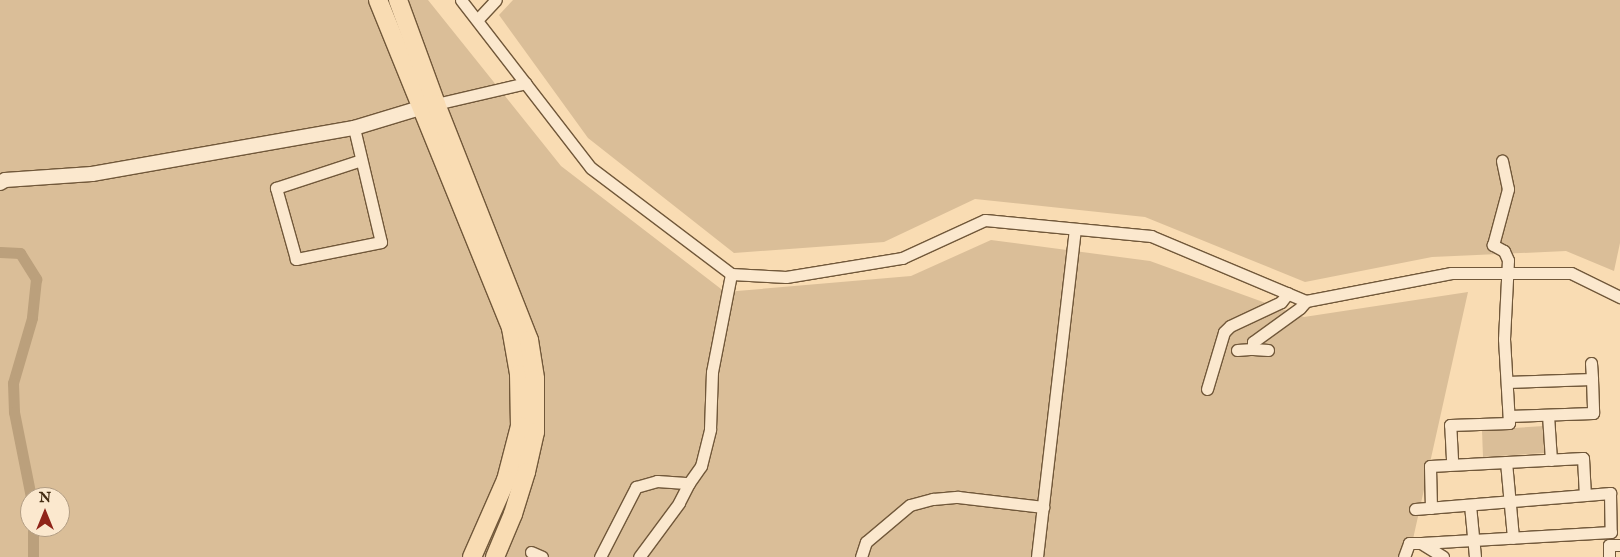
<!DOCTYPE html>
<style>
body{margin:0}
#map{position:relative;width:1620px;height:557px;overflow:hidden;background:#f9dcb3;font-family:"IM FELL English",serif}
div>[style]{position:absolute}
.green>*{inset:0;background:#dabe98}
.canal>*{height:11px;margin:-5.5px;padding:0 5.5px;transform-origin:5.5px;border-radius:5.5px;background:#bba07c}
.roads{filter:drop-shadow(1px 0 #71583a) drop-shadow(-1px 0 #71583a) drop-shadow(0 1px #71583a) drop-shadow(0 -1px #71583a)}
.minor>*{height:11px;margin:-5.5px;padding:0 5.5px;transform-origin:5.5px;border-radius:5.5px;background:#fbe8ce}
.tertiary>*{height:14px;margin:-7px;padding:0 7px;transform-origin:7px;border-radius:7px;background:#fbe8ce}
.primary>*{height:18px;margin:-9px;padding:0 9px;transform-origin:9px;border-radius:9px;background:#f9dcb3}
span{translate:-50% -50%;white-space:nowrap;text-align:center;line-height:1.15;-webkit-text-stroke:4px #fbe8ce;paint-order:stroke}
.north{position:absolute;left:20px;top:487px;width:50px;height:50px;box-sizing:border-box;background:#fbe8ce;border:1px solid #b29d83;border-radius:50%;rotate:0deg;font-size:14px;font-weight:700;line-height:20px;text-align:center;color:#442c12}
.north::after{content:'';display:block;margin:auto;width:18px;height:22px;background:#8f2418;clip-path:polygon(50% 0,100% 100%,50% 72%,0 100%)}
</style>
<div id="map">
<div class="green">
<i style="clip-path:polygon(evenodd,0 0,428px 0,561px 166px,725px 292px,911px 276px,991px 240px,1150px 261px,1304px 317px,1468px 292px,1411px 548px,1406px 557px,0 557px,0 0,30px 497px,60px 497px,60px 527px,30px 527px,30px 497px)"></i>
<i style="clip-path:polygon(513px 0,1620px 0,1620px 243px,1614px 271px,1566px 251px,1432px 257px,1305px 282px,1145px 217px,975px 199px,884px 242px,734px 253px,588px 138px,499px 15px)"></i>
<i style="clip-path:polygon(1544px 426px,1545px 453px,1483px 457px,1482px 430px)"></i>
</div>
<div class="canal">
<i style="left:0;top:252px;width:20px;rotate:3deg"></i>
<i style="left:20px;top:253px;width:31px;rotate:58deg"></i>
<i style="left:36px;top:279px;width:39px;rotate:96deg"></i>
<i style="left:32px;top:318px;width:68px;rotate:106.3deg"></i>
<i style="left:13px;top:383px;width:29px;rotate:88deg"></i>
<i style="left:14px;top:412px;width:87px;rotate:78.7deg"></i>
<i style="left:33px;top:557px;width:30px;rotate:-90deg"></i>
</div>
<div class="roads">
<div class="minor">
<i style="left:461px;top:0;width:212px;rotate:52.3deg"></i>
<i style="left:591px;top:168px;width:176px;rotate:37.1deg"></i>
<i style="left:731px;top:274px;width:55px;rotate:3.1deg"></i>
<i style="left:786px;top:277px;width:118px;rotate:-9.3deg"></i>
<i style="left:902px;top:258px;width:91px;rotate:-24.6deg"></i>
<i style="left:985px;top:220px;width:167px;rotate:5.5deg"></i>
<i style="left:1151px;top:236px;width:168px;rotate:22.8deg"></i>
<i style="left:1306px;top:301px;width:148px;rotate:-10.9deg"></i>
<i style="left:1451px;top:273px;width:120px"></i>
<i style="left:1571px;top:273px;width:55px;rotate:26.1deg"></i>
<i style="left:478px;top:19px;width:26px;rotate:-47deg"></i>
<i style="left:436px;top:104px;width:92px;rotate:-13.1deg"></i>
<i style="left:354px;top:128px;width:117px;rotate:76.7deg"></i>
<i style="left:381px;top:242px;width:87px;rotate:168.7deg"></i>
<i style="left:296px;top:259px;width:74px;rotate:-105.7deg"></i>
<i style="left:276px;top:188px;width:89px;rotate:-18.2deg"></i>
<i style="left:1237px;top:350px;width:16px;rotate:-4deg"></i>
<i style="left:1268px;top:350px;width:15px;rotate:-176deg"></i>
<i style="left:1253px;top:349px;width:7px;rotate:-90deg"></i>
<i style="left:1253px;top:342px;width:58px;rotate:-35.9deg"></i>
<i style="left:1300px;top:308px;width:9px;rotate:-49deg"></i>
<i style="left:1591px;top:363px;width:16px;rotate:86deg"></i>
<i style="left:1507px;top:382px;width:85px;rotate:-2deg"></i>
<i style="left:1592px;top:379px;width:34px;rotate:88deg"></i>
<i style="left:1593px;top:413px;width:84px;rotate:178deg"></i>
<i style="left:1207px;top:389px;width:59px;rotate:-73.4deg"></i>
<i style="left:1224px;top:332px;width:8px;rotate:-45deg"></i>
<i style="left:1230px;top:326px;width:56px;rotate:-25.2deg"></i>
<i style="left:1281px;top:302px;width:11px;rotate:-52deg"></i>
<i style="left:1548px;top:415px;width:45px;rotate:86.2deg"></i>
<i style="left:1452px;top:459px;width:34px;rotate:-93deg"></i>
<i style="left:1450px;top:425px;width:59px;rotate:-1.9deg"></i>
<i style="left:1509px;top:423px;width:84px;rotate:-93.4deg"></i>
<i style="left:1504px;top:339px;width:79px;rotate:-87.1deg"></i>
<i style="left:1508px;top:260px;width:10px;rotate:-114deg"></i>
<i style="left:1504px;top:251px;width:13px;rotate:-151deg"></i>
<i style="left:1493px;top:245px;width:58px;rotate:-75deg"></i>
<i style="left:1508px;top:189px;width:29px;rotate:-102deg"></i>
<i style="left:1506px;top:462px;width:76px;rotate:84.7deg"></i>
<i style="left:689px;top:483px;width:21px;rotate:-55deg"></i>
<i style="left:701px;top:466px;width:38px;rotate:-76deg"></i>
<i style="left:710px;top:429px;width:57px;rotate:-88deg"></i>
<i style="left:712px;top:372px;width:100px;rotate:-79deg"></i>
<i style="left:1470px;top:505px;width:52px;rotate:84.5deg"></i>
<i style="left:1431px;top:508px;width:42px;rotate:-91.4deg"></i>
<i style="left:1430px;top:466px;width:153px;rotate:-3deg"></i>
<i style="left:1583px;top:458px;width:37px;rotate:87deg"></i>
<i style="left:1415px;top:509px;width:196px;rotate:-4.7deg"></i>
<i style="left:1610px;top:493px;width:39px;rotate:89deg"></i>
<i style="left:1611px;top:532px;width:190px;rotate:176.7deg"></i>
<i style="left:1421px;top:543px;width:26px;rotate:32deg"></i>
<i style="left:531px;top:552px;width:12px;rotate:24deg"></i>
<i style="left:600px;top:557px;width:79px;rotate:-62.8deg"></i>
<i style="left:636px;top:487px;width:22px;rotate:-16deg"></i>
<i style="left:657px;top:481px;width:32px;rotate:4deg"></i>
<i style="left:689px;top:483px;width:22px;rotate:117deg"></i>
<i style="left:679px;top:503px;width:67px;rotate:126.5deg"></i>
<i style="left:861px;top:557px;width:16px;rotate:-72deg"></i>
<i style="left:866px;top:542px;width:57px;rotate:-40.1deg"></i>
<i style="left:910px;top:505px;width:24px;rotate:-15deg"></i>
<i style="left:933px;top:499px;width:25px;rotate:-5deg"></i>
<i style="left:958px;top:497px;width:86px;rotate:6.7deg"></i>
<i style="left:1037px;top:557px;width:330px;rotate:-83.4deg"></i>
<i style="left:1404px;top:557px;width:15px;rotate:-70deg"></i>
<i style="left:1409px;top:543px;width:12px"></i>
<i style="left:1609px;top:557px;width:12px;rotate:-90deg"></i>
<i style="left:1609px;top:545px;width:11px"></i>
</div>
<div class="tertiary">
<i style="left:0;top:183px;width:6px;rotate:-31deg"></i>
<i style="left:5px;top:180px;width:87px;rotate:-3.9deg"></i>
<i style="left:92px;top:174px;width:266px;rotate:-10deg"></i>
<i style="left:354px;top:128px;width:69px;rotate:-16.9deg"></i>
</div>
<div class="primary">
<i style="left:378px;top:0;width:354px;rotate:67.9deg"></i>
<i style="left:511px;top:328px;width:47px;rotate:80.1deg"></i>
<i style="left:519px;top:374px;width:52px;rotate:88.9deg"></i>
<i style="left:520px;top:426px;width:56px;rotate:104.5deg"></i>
<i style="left:506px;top:480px;width:84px;rotate:113.8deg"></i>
<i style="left:398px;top:0;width:111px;rotate:69.9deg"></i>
<i style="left:436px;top:104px;width:254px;rotate:68.5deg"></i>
<i style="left:529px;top:340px;width:39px;rotate:81deg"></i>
<i style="left:535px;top:379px;width:53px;rotate:90deg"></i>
<i style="left:535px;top:432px;width:41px;rotate:102.7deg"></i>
<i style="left:526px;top:472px;width:44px;rotate:107.2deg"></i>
<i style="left:513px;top:514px;width:47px;rotate:112.7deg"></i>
</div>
</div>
<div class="north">N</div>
</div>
